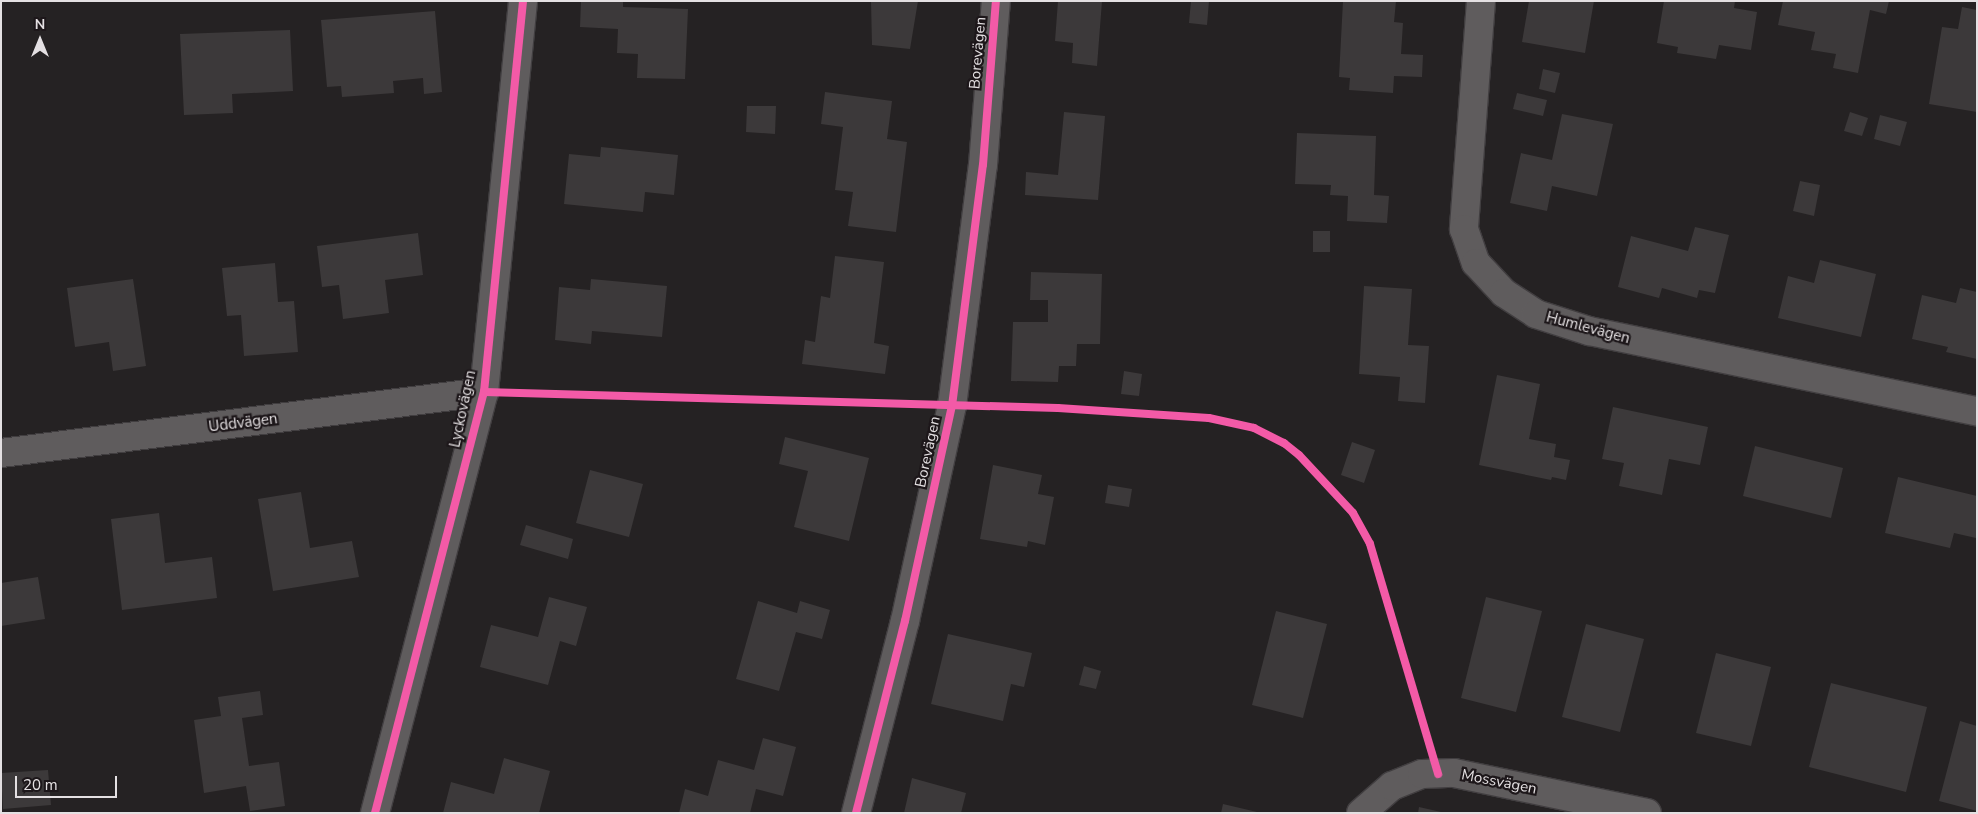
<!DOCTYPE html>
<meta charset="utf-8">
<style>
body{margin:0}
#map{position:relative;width:1978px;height:814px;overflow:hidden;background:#252223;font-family:"Nunito Sans",sans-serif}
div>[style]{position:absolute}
.building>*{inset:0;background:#3c393a}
.roads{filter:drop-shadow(1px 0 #413e40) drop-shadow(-1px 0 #413e40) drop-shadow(0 1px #413e40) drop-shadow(0 -1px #413e40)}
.minor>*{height:28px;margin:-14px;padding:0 14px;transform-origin:14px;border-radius:14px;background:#5f5c5d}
.cycleway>*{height:8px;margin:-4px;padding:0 4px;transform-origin:4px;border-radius:4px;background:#f35aa7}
span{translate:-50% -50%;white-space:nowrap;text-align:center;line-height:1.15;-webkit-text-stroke:4.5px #1d171a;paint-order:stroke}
.street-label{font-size:15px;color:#e4e0e2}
.frame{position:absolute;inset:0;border:2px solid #e4e0e2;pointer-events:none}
.north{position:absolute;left:15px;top:15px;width:50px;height:50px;-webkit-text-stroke:4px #1d171a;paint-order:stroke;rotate:0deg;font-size:14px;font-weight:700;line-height:20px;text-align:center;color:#e4e0e2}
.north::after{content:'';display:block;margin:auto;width:18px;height:22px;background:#e4e0e2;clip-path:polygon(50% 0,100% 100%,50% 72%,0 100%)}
.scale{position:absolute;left:15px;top:776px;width:102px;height:22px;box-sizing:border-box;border:2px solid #e4e0e2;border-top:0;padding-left:6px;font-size:15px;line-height:18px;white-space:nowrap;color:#e4e0e2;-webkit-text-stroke:4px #1d171a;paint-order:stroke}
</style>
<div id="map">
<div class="building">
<i style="clip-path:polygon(581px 1px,623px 1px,623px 7px,688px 9px,685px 79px,637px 78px,638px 54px,617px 53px,618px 29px,580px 27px)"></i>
<i style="clip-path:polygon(871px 1px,918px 1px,910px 49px,872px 45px)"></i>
<i style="clip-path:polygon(1058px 1px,1102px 1px,1097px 66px,1072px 63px,1073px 43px,1055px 41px)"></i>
<i style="clip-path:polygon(1191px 1px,1209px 1px,1207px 25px,1189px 23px)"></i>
<i style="clip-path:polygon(1343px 1px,1396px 1px,1394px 22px,1403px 23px,1401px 54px,1423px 55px,1422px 77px,1394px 76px,1393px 93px,1349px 90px,1350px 78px,1339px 77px)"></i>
<i style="clip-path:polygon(1529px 1px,1594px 1px,1585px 53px,1522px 42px)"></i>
<i style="clip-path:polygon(1664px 1px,1735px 1px,1734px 8px,1757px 12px,1751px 50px,1719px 45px,1716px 59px,1677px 53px,1678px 47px,1657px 43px)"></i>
<i style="clip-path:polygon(1783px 1px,1889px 1px,1886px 14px,1870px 10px,1858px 73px,1833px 68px,1836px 54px,1811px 50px,1815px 32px,1778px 25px)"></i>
<i style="clip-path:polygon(1962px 7px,1977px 10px,1977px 112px,1929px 104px,1942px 27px,1958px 29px)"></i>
<i style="clip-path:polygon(435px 11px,442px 92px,424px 94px,423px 78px,393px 81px,394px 93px,342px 97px,341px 86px,327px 87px,321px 20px)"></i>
<i style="clip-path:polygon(290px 30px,293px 91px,232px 94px,233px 113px,184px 115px,180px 34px)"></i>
<i style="clip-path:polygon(1543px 69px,1560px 73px,1555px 93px,1539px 89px)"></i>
<i style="clip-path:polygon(825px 92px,892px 101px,887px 139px,907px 142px,896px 232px,848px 226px,853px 192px,835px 190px,843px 127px,821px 124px)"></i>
<i style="clip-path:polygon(1517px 93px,1547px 100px,1543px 116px,1513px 109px)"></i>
<i style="clip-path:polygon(747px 106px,776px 106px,775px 134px,746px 132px)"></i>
<i style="clip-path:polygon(1064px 112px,1105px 116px,1098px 200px,1025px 195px,1026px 172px,1058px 175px)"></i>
<i style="clip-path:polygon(1850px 112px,1868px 118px,1862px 136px,1844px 131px)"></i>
<i style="clip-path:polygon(1562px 114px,1613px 124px,1597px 196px,1552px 186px,1547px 211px,1510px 203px,1521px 153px,1552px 160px)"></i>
<i style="clip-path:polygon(1880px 115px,1907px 122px,1900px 146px,1874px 139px)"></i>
<i style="clip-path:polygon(1297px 133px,1376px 136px,1374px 195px,1389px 196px,1387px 223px,1347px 221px,1348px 196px,1330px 195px,1331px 185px,1295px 184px)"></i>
<i style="clip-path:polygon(601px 147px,678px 155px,674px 195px,645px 192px,643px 212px,564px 204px,569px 154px,600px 157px)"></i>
<i style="clip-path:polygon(1800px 181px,1820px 185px,1814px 216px,1793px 211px)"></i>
<i style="clip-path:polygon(1695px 227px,1729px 235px,1715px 293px,1699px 290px,1697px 298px,1662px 288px,1659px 298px,1618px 287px,1631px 236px,1688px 251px)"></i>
<i style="clip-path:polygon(1313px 231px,1330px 231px,1330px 252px,1313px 252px)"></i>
<i style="clip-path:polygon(418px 233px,423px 275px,385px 280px,389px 313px,343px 319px,339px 285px,322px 287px,317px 246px)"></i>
<i style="clip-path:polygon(835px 256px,884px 262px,874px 343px,889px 346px,885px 374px,802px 364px,805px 340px,815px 342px,821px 296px,830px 298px)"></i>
<i style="clip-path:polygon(1820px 260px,1876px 274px,1861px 337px,1778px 318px,1788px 276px,1814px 283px)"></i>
<i style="clip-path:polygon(275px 263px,278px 302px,294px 301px,298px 352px,244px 356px,241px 315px,227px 316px,222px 268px)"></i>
<i style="clip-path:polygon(1031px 272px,1102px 274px,1100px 344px,1077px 344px,1076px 366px,1059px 366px,1058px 382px,1011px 381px,1013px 322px,1048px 322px,1048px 300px,1030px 300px)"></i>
<i style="clip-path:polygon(133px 279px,146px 366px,113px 371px,109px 342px,75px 347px,67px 288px)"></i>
<i style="clip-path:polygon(591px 279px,667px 286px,662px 337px,592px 331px,591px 344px,555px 340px,559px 287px,590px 290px)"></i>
<i style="clip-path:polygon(1364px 286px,1412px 289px,1408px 345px,1429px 346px,1425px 403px,1398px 401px,1400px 377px,1359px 374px)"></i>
<i style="clip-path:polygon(1960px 288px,1977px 292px,1977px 359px,1946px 352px,1948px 347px,1912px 339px,1922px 295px,1956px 303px)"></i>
<i style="clip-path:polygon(1124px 371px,1142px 374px,1139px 396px,1121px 394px)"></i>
<i style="clip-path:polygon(1497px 375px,1540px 384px,1529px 439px,1556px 444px,1554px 457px,1570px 460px,1566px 480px,1552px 477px,1551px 480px,1479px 465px)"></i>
<i style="clip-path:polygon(1613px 407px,1708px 427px,1700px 465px,1669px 459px,1662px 495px,1619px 486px,1624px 463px,1602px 459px)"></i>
<i style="clip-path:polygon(785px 437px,869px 458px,849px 541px,794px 527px,808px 471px,779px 464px)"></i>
<i style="clip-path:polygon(1352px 442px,1375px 450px,1364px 483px,1341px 475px)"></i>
<i style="clip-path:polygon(1755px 446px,1843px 468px,1831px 518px,1743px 496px)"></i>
<i style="clip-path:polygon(993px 465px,1042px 475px,1038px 494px,1054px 497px,1045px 545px,1028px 541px,1027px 547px,980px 539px)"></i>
<i style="clip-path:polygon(590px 470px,643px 484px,629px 537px,576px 523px)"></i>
<i style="clip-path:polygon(1898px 477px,1977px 496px,1976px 538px,1954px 533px,1950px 548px,1885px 533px)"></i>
<i style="clip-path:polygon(1108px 485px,1132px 489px,1129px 507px,1105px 503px)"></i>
<i style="clip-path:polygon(301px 492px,310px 548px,352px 541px,359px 577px,273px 591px,258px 499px)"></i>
<i style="clip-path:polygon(159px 513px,165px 563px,212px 557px,217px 598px,122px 610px,111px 519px)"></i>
<i style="clip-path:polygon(526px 525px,573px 539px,568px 559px,520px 545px)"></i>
<i style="clip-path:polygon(38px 577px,45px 619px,1px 626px,1px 583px)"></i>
<i style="clip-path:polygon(549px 597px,587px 607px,576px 646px,560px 641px,548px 685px,480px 667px,491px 625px,538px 637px)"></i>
<i style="clip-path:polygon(1486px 597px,1542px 611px,1516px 712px,1461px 698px)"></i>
<i style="clip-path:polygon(758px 601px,797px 613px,800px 601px,830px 610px,822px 639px,796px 632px,779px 691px,736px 679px)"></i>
<i style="clip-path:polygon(1276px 611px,1327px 624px,1303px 718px,1252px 705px)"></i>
<i style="clip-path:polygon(1586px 624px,1644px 639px,1620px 732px,1562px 717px)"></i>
<i style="clip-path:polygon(948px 634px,1032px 653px,1024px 687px,1011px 684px,1003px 721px,931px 704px)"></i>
<i style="clip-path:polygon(1716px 653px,1771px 667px,1751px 746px,1696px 733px)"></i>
<i style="clip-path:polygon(1084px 666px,1101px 671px,1096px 689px,1079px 685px)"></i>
<i style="clip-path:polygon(1831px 683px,1927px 707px,1906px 792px,1809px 767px)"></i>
<i style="clip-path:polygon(260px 691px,263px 715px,242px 718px,249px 766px,279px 762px,285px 806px,250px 811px,246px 786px,204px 793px,194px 720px,221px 716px,218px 697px)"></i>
<i style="clip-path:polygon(1960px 721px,1977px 726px,1977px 811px,1939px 801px)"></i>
<i style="clip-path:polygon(763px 738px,796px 747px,783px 796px,756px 789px,750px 813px,679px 813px,685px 789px,708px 796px,718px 760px,754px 770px)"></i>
<i style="clip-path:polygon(504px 758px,550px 771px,539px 813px,443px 813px,451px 782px,494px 794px)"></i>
<i style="clip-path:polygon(48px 770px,51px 805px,3px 809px,1px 773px)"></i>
<i style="clip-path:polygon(912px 778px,966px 793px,961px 813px,904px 813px)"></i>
<i style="clip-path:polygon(1223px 804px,1257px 812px,1256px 813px,1221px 813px)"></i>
<i style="clip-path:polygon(1419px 807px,1441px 812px,1441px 813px,1418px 813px)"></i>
</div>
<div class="roads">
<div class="minor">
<i style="left:1481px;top:1px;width:229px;rotate:94.3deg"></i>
<i style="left:1464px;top:229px;width:36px;rotate:71deg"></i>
<i style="left:1476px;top:263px;width:41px;rotate:47deg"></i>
<i style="left:1504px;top:293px;width:38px;rotate:33deg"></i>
<i style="left:1536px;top:314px;width:56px;rotate:17.8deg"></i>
<i style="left:1589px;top:331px;width:396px;rotate:11.7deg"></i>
<i style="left:1px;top:453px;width:487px;rotate:-7.2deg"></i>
<i style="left:375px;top:813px;width:435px;rotate:-75.5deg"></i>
<i style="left:484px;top:392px;width:393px;rotate:-84.3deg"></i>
<i style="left:856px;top:813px;width:198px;rotate:-75.7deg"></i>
<i style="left:905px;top:621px;width:220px;rotate:-77.7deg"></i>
<i style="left:952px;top:406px;width:243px;rotate:-82.7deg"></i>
<i style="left:983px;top:165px;width:165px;rotate:-85.5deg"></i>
<i style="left:1361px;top:813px;width:41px;rotate:-41.1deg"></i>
<i style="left:1392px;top:786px;width:32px;rotate:-22deg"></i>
<i style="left:1422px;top:774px;width:32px;rotate:-2deg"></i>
<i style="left:1454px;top:773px;width:197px;rotate:11.7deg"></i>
</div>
</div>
<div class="cycleway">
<i style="left:484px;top:392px;width:574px;rotate:1.6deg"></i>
<i style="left:1058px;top:408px;width:151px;rotate:3.8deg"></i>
<i style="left:1209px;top:418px;width:46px;rotate:12.5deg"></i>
<i style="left:1254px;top:428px;width:34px;rotate:27deg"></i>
<i style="left:1284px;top:443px;width:19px;rotate:39deg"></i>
<i style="left:1299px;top:455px;width:79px;rotate:47deg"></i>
<i style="left:1353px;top:513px;width:35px;rotate:61deg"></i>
<i style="left:1370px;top:544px;width:240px;rotate:73.5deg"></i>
<i style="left:375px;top:813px;width:435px;rotate:-75.5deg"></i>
<i style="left:484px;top:392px;width:393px;rotate:-84.3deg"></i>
<i style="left:856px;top:813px;width:198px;rotate:-75.7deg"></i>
<i style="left:905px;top:621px;width:220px;rotate:-77.7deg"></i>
<i style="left:952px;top:406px;width:243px;rotate:-82.7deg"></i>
<i style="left:983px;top:165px;width:165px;rotate:-85.5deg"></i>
</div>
<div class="street-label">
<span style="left:978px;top:53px;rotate:-85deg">Borevägen</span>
<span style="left:1588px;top:328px;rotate:15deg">Humlevägen</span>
<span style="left:463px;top:409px;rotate:-78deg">Lyckovägen</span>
<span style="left:243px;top:423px;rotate:-7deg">Uddvägen</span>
<span style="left:928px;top:452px;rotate:-78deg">Borevägen</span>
<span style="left:1499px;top:782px;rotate:11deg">Mossvägen</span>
</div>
<div class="frame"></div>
<div class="north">N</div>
<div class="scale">20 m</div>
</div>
